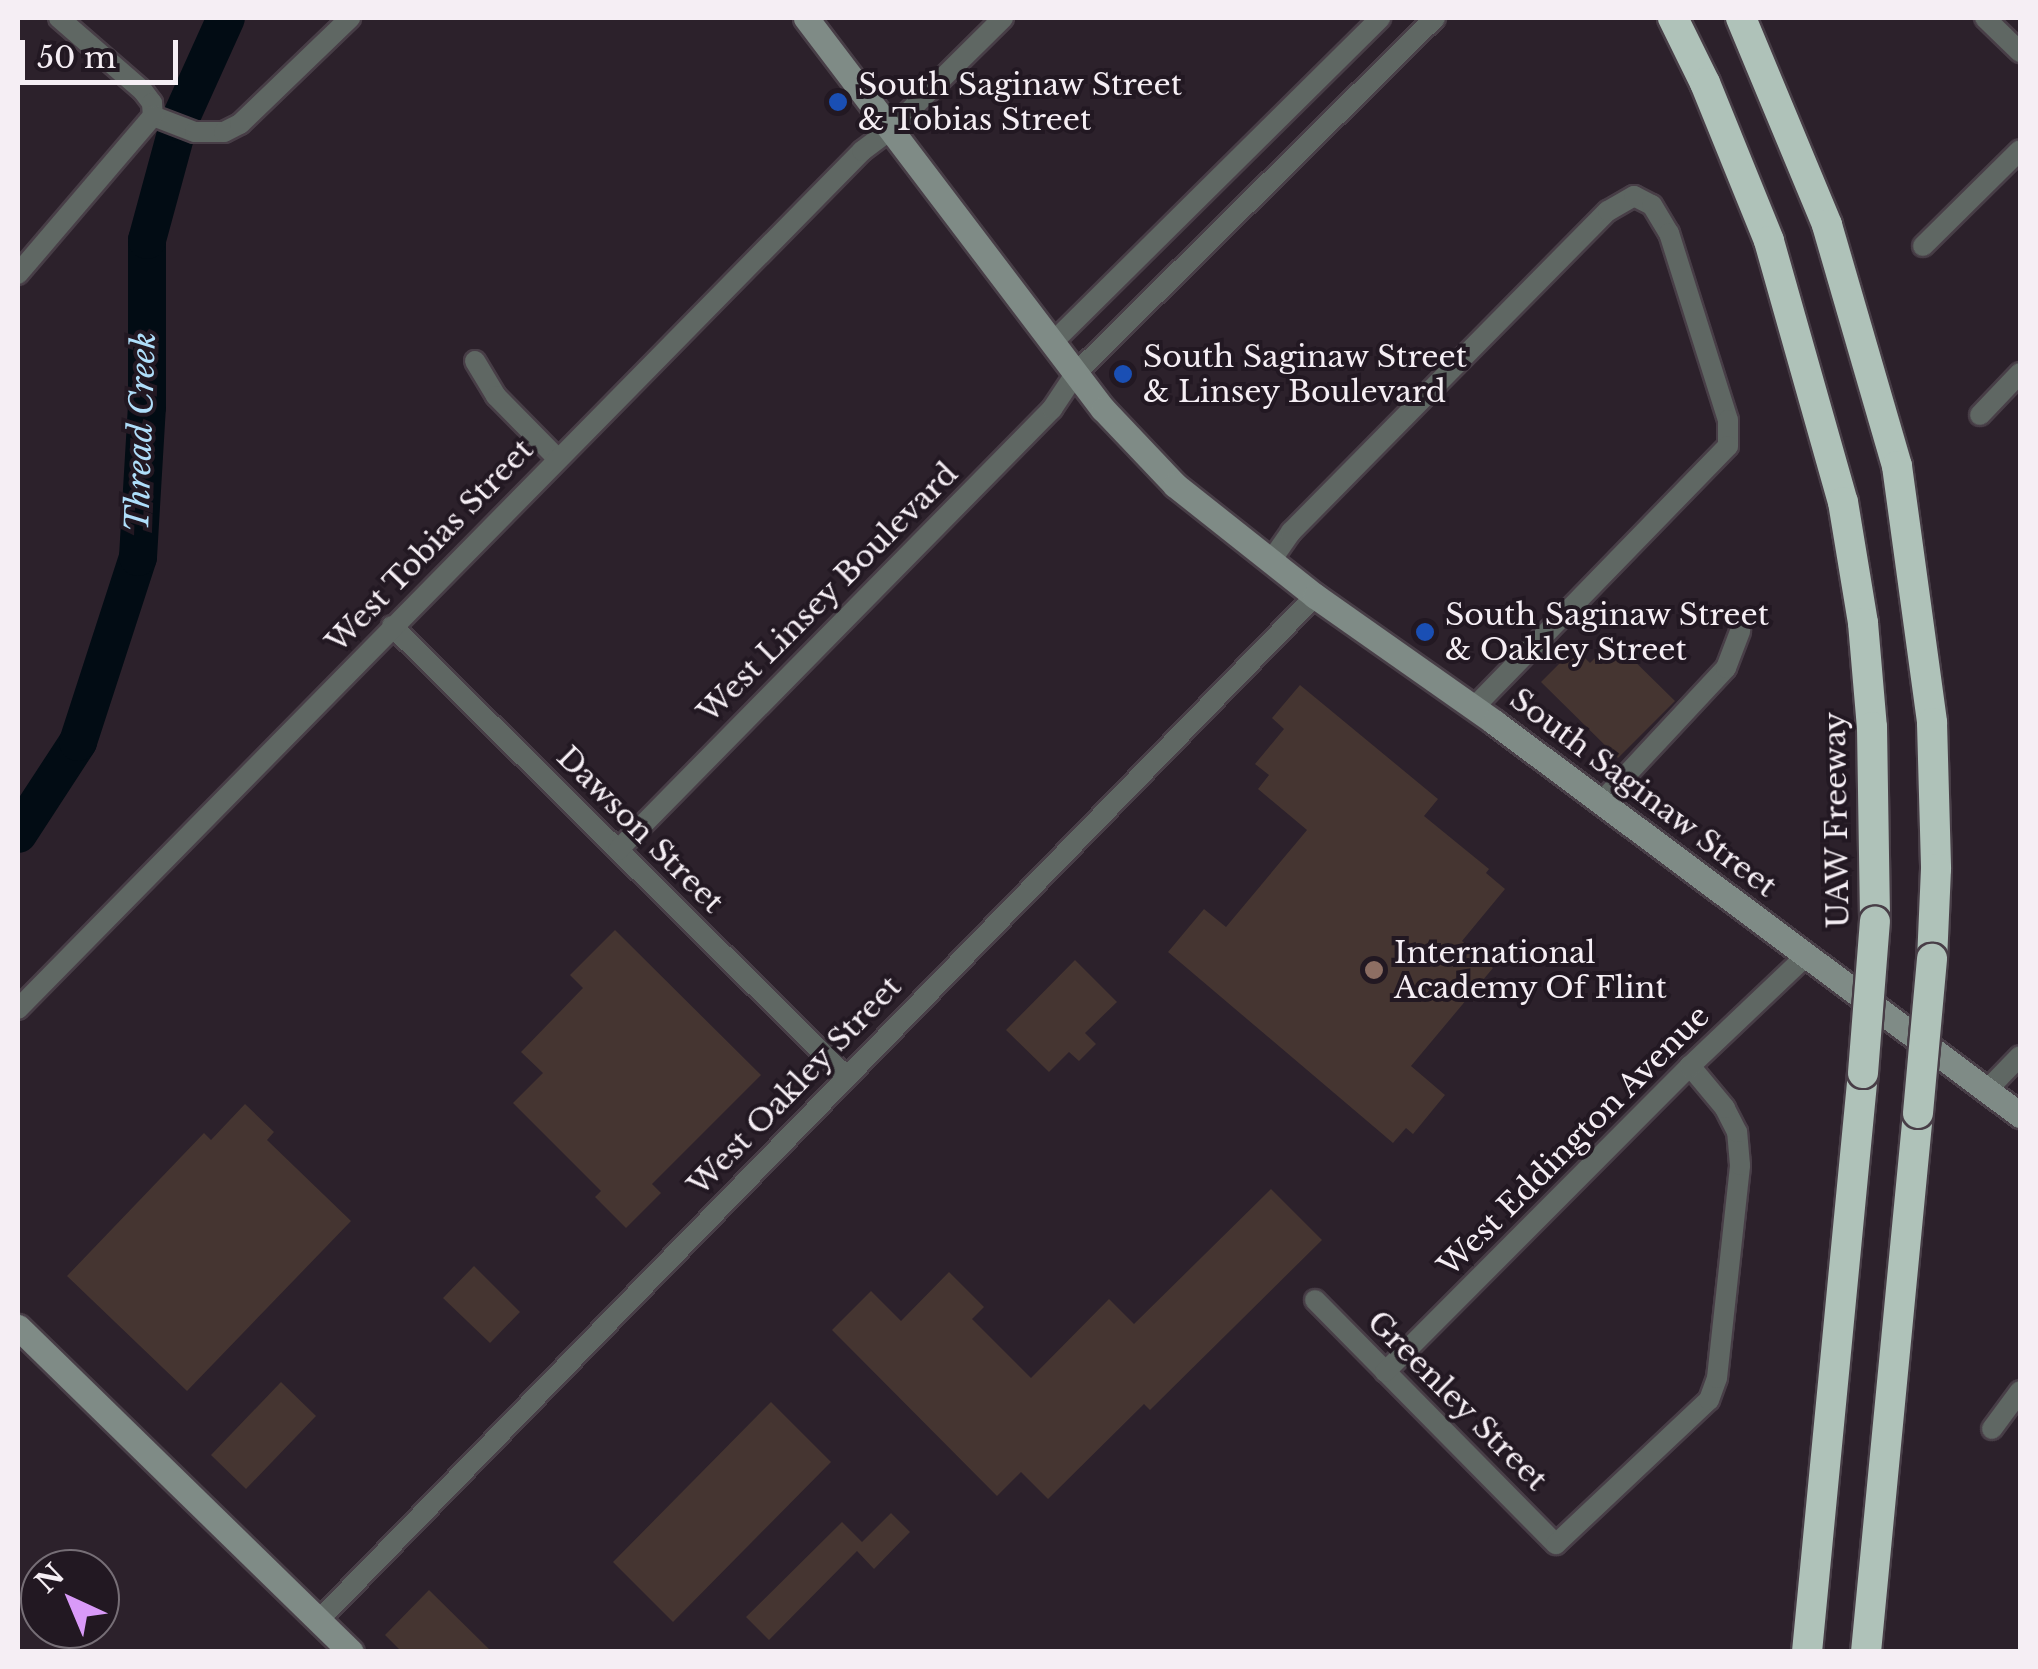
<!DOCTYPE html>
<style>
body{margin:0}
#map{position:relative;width:2038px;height:1669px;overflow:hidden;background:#2c212b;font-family:"Libre Baskerville",serif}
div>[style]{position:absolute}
.river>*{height:38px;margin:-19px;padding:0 19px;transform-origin:19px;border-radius:19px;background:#020c14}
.building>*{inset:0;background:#453531}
.roads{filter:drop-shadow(2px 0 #483e47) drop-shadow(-2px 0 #483e47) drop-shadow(0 2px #483e47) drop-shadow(0 -2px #483e47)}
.street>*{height:20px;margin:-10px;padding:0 10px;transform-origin:10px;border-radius:10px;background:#5f6763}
.secondary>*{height:25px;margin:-12.5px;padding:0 12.5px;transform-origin:12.5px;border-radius:12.5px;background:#7f8b86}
.highway>*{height:30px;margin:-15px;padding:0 15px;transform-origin:15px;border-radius:15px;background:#afc2b9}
.bridges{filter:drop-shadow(2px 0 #483e47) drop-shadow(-2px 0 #483e47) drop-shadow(0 2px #483e47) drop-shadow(0 -2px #483e47)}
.highway-bridge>*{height:30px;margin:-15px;padding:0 15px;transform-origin:15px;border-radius:15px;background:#afc2b9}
.dots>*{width:28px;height:28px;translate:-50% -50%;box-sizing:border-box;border:5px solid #221822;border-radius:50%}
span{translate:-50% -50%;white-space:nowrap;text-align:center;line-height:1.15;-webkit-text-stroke:8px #221822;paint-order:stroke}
.poi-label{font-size:30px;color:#f5eef4}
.left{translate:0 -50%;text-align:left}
.street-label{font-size:30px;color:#f5eef4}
.water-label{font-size:32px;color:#afdefa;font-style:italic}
.frame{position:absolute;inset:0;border:20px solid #f5eef4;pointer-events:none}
.north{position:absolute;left:20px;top:1549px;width:100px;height:100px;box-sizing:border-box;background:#221822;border:2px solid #766e76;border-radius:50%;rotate:316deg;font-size:28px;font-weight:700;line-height:40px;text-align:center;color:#f5eef4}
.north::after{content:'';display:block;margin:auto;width:35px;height:45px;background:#d99af8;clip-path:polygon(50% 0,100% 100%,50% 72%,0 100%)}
.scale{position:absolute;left:20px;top:40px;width:158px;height:45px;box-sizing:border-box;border:5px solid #f5eef4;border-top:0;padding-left:12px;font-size:30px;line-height:35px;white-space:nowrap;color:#f5eef4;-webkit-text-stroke:8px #221822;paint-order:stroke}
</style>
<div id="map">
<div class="river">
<i style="left:18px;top:834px;width:110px;rotate:-56.9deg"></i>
<i style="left:78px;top:742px;width:194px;rotate:-72deg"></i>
<i style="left:138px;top:557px;width:150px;rotate:-86.6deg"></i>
<i style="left:147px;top:407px;width:167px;rotate:-90deg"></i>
<i style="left:147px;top:240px;width:122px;rotate:-74.8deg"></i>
<i style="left:179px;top:122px;width:114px;rotate:-65.7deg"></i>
</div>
<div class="building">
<i style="clip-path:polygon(1613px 640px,1675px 701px,1618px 758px,1541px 682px,1575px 648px,1590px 663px)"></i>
<i style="clip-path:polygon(1300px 685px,1438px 799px,1424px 816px,1489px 869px,1486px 873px,1505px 889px,1462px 941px,1493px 968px,1411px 1066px,1445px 1095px,1413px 1134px,1406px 1128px,1393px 1143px,1168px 952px,1204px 909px,1226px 927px,1307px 830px,1258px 789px,1269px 775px,1255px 764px,1284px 729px,1272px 718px)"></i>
<i style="clip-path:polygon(615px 930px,761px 1075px,652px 1184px,661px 1193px,626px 1228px,595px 1197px,601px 1191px,513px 1103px,543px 1073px,521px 1052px,583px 988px,570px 975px)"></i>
<i style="clip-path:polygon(1075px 960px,1117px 1002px,1085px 1033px,1096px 1044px,1079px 1061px,1069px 1052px,1049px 1072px,1006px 1030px)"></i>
<i style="clip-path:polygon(245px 1104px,274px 1132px,267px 1140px,351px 1221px,187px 1391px,67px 1276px,204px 1133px,211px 1140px)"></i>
<i style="clip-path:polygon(1271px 1189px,1322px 1240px,1150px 1410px,1144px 1404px,1048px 1499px,1021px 1472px,997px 1496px,832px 1330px,871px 1291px,901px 1321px,949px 1272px,984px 1307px,972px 1319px,1031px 1378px,1109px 1299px,1134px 1324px)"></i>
<i style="clip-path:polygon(474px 1266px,520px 1312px,490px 1343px,443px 1298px)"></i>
<i style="clip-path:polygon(281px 1382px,316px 1416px,246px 1489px,211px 1455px)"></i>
<i style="clip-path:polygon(771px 1402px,831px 1462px,673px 1622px,613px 1562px)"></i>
<i style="clip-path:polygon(891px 1513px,910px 1532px,874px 1569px,857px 1551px,769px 1640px,746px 1617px,842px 1522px,862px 1542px)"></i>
<i style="clip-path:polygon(429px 1590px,492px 1652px,402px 1652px,385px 1635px)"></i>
</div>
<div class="roads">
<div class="street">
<i style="left:59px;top:18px;width:111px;rotate:41deg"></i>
<i style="left:143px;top:91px;width:15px;rotate:53deg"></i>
<i style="left:152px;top:103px;width:13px;rotate:86deg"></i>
<i style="left:1985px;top:18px;width:49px;rotate:44.2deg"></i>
<i style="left:153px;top:116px;width:45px;rotate:20.9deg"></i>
<i style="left:195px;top:132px;width:29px"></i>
<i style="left:224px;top:132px;width:18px;rotate:-27deg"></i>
<i style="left:240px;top:124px;width:153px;rotate:-43.9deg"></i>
<i style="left:1923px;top:246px;width:136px;rotate:-44.7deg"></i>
<i style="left:18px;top:274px;width:208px;rotate:-49.5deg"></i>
<i style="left:1052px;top:343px;width:462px;rotate:-44.7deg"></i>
<i style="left:475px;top:361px;width:41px;rotate:59deg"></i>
<i style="left:496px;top:396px;width:87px;rotate:45.5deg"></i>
<i style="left:1980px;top:415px;width:58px;rotate:-46.4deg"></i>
<i style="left:1270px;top:562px;width:37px;rotate:-55deg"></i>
<i style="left:1291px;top:532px;width:451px;rotate:-45.4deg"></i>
<i style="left:1608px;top:211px;width:30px;rotate:-30deg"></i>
<i style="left:1634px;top:196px;width:20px;rotate:27deg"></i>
<i style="left:1652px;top:205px;width:33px;rotate:59deg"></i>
<i style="left:1669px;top:233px;width:196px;rotate:72.5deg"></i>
<i style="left:1728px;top:420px;width:26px;rotate:90deg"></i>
<i style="left:1728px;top:446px;width:364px;rotate:134.2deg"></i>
<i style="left:392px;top:626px;width:639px;rotate:44.75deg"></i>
<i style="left:1602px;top:801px;width:182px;rotate:-47deg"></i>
<i style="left:1726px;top:668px;width:40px;rotate:-69deg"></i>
<i style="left:618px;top:850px;width:619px;rotate:-45.46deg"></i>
<i style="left:1052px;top:409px;width:43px;rotate:-56.3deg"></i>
<i style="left:1076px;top:373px;width:505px;rotate:-44.68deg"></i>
<i style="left:18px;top:1009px;width:1204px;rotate:-45.47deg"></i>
<i style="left:862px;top:151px;width:35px;rotate:-37deg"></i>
<i style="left:890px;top:130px;width:159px;rotate:-44.7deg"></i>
<i style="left:1987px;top:1090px;width:47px;rotate:-45.9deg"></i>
<i style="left:1315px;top:1300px;width:343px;rotate:45.4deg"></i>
<i style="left:1556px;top:1544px;width:210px;rotate:-43.3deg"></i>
<i style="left:1709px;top:1400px;width:23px;rotate:-70deg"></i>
<i style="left:1717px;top:1378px;width:214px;rotate:-83.8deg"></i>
<i style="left:1740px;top:1165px;width:33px;rotate:-95deg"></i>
<i style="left:1737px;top:1132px;width:27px;rotate:-117deg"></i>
<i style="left:1725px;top:1108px;width:55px;rotate:-129.8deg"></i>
<i style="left:1385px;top:1372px;width:432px;rotate:-45.1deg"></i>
<i style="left:1690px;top:1066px;width:161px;rotate:-43.5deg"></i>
<i style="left:1992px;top:1429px;width:47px;rotate:-53.6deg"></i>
<i style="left:319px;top:1620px;width:1428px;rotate:-45.79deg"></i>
</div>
<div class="secondary">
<i style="left:806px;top:18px;width:491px;rotate:52.8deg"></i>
<i style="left:1103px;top:409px;width:105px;rotate:46.5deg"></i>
<i style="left:1175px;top:485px;width:179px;rotate:38.4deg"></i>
<i style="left:1315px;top:596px;width:219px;rotate:35.1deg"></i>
<i style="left:1494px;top:722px;width:657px;rotate:36.77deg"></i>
<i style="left:18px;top:1327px;width:465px;rotate:44.3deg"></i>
</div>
<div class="highway">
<i style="left:1673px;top:18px;width:72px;rotate:63.8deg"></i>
<i style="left:1705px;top:83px;width:170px;rotate:67.9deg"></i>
<i style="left:1769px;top:241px;width:271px;rotate:74.2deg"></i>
<i style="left:1843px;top:502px;width:123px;rotate:80.6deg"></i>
<i style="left:1863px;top:623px;width:104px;rotate:85.1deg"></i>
<i style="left:1872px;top:727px;width:194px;rotate:89.1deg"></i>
<i style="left:1741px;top:18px;width:224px;rotate:67.4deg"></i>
<i style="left:1827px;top:225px;width:251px;rotate:73.8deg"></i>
<i style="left:1897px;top:466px;width:259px;rotate:82.2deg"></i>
<i style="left:1932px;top:723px;width:146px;rotate:88.4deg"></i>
<i style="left:1936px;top:869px;width:90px;rotate:92.5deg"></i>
<i style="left:1807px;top:1652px;width:582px;rotate:-84.48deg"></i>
<i style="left:1866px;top:1652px;width:542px;rotate:-84.49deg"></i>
</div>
</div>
<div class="bridges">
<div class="highway-bridge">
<i style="left:1863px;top:1073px;width:152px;rotate:-85.5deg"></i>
<i style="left:1918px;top:1113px;width:155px;rotate:-84.8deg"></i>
</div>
</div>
<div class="dots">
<i style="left:838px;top:102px;background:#1a4fb4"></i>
<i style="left:1123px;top:374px;background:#1a4fb4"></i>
<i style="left:1425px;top:632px;background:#1a4fb4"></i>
<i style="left:1374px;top:970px;background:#8d6e63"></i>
</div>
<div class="poi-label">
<span class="left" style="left:858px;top:102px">South Saginaw Street<br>&amp; Tobias Street</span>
<span class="left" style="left:1143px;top:374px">South Saginaw Street<br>&amp; Linsey Boulevard</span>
<span class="left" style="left:1445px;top:632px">South Saginaw Street<br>&amp; Oakley Street</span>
<span class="left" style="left:1394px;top:970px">International<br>Academy Of Flint</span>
</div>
<div class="street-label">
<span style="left:430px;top:546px;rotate:-46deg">West Tobias Street</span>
<span style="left:828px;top:593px;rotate:-45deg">West Linsey Boulevard</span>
<span style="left:1643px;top:793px;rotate:37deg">South Saginaw Street</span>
<span style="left:1837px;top:820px;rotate:-91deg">UAW Freeway</span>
<span style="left:640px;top:830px;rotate:45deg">Dawson Street</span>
<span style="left:795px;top:1086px;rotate:-46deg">West Oakley Street</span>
<span style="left:1574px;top:1141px;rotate:-45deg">West Eddington Avenue</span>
<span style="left:1457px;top:1401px;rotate:45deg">Greenley Street</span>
</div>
<div class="water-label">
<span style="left:141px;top:432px;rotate:-88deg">Thread Creek</span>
</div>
<div class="frame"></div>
<div class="north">N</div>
<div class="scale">50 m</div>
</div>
